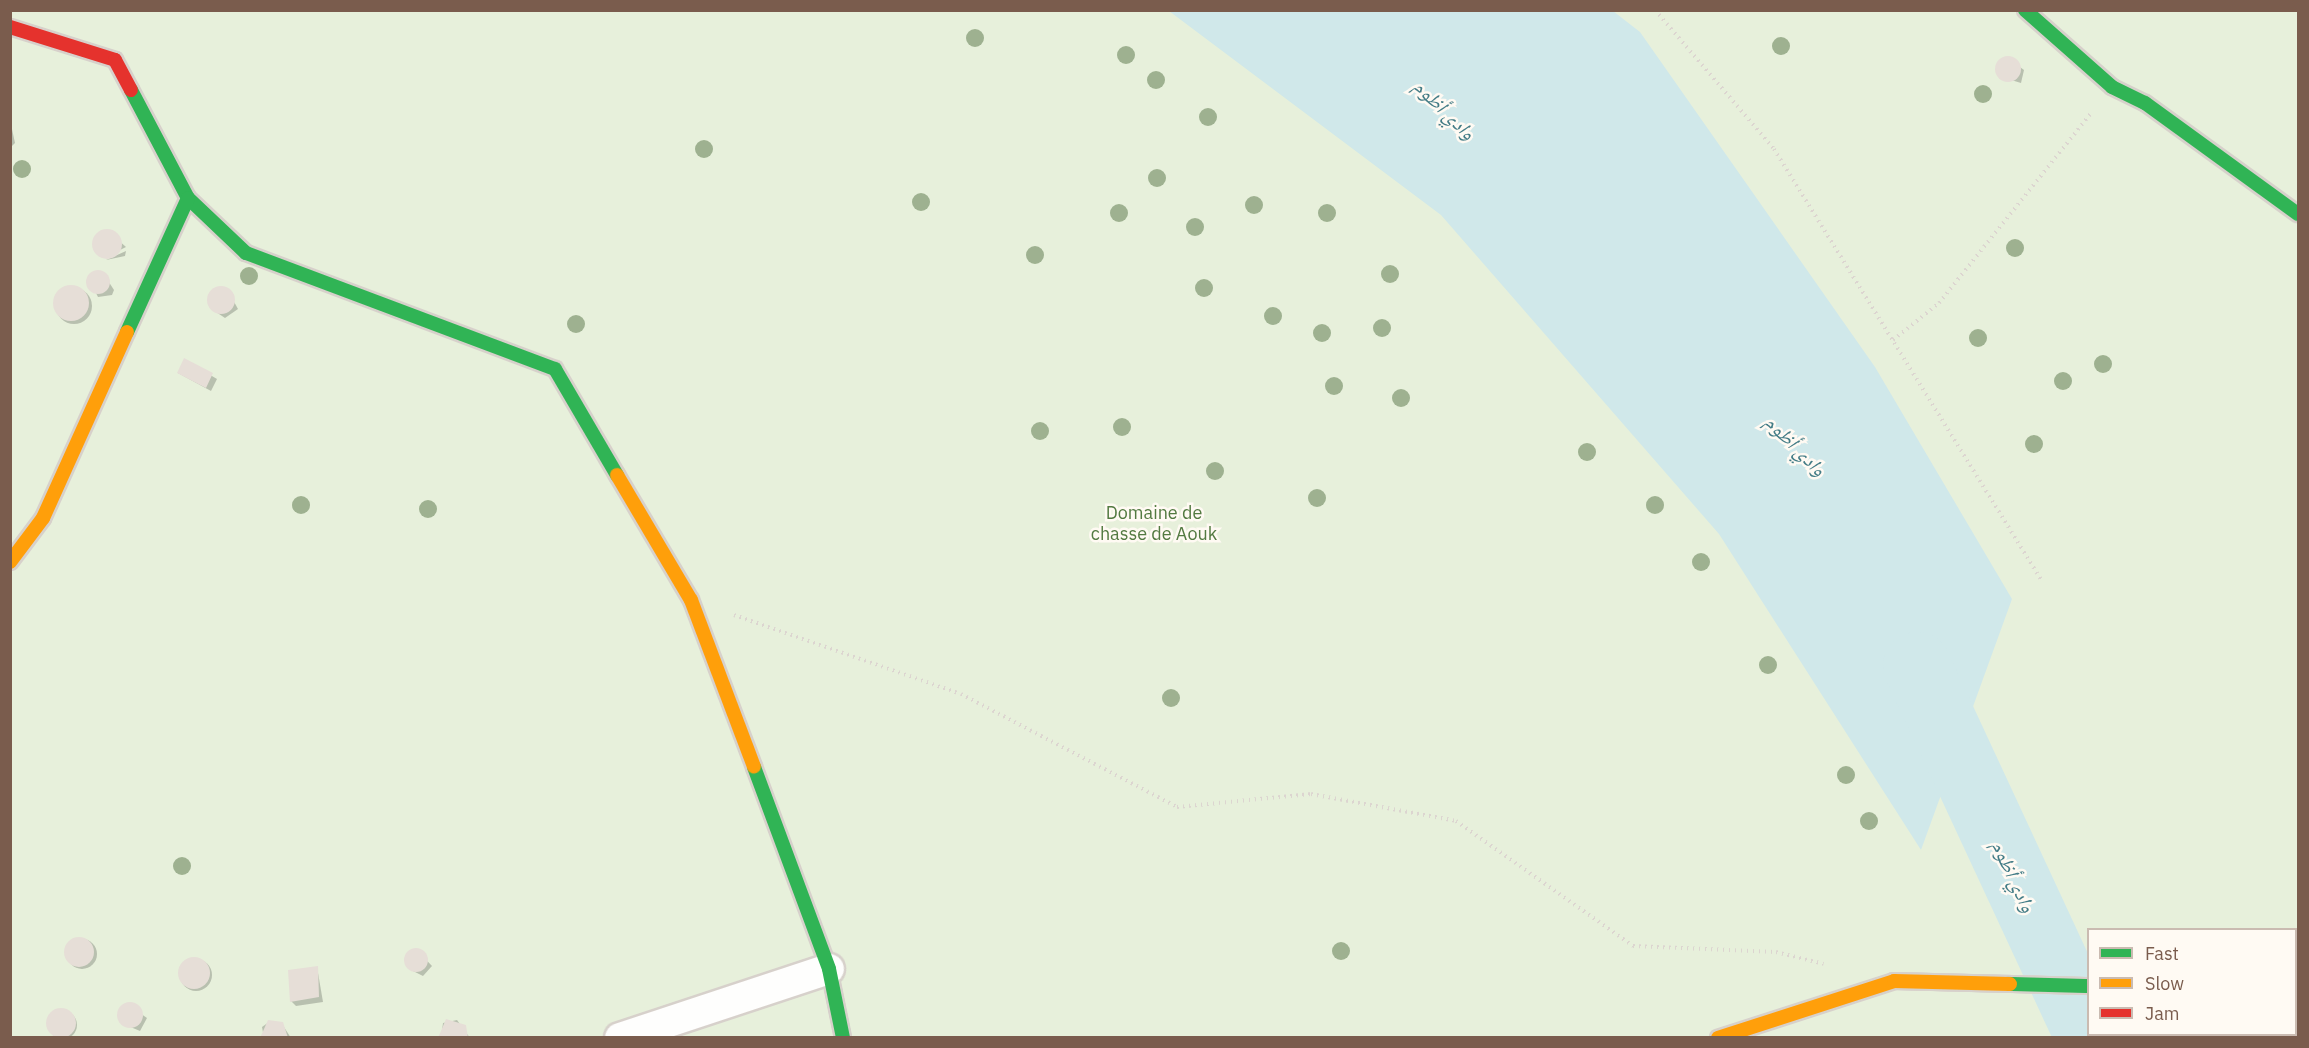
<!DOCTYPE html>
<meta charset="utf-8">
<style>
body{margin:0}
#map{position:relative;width:2309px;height:1048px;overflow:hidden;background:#f9f5f0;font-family:"IBM Plex Sans","Noto Naskh Arabic",sans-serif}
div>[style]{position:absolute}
.green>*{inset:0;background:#e7f0db}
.water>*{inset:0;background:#d0e8ea}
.shadow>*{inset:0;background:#0003}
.round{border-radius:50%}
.river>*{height:68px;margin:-34px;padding:0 34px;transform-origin:34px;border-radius:34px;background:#d0e8ea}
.building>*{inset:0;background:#e6ded7}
.path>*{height:4px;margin-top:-2px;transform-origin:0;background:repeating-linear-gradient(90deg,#dcd5d0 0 1.5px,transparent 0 6px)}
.roads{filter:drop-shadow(2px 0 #d7d1cb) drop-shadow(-2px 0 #d7d1cb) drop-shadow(0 2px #d7d1cb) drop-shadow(0 -2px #d7d1cb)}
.street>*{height:30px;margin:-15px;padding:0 15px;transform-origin:15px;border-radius:15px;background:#fefefd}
.fast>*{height:14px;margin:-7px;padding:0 7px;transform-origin:7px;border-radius:7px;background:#30b455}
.slow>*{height:14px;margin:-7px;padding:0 7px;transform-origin:7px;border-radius:7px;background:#ff9f0a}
.jam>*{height:14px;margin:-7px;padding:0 7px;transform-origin:7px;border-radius:7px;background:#e5322d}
.trees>*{width:18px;height:18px;margin:-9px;border-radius:50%;background:#9eb190}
span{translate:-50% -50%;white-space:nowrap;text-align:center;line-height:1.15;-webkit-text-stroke:5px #fffaf3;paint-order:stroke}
.park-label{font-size:18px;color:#537a41}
.water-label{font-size:20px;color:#437c86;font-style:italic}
.frame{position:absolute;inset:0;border:12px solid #7a5c4d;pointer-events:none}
.legend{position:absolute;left:2087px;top:928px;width:210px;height:108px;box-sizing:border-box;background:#fffaf3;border:2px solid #cabbb1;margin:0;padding:8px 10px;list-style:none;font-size:18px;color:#7a5c4d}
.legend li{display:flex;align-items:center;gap:12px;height:30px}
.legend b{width:30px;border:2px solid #cabbb1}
</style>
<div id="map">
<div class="green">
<i style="clip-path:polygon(evenodd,10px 11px,2298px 11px,2298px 1037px,11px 1037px,10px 11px,2088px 930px,2296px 930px,2296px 1034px,2088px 1034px,2088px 930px)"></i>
</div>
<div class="water">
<i style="clip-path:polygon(1613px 11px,1640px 32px,1875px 367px,2012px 599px,1921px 850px,1719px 534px,1441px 215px,1169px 11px)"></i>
</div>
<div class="shadow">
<i style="clip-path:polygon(2006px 57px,2024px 70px,2021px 83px,1998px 76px,1999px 61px)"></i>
<i style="clip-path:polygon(10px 120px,15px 143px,10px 148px)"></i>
<i style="clip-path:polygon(107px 230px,126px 247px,104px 258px,93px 245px)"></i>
<i style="clip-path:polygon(126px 251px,125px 256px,106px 260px)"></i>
<i style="clip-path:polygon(103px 273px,114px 290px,112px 295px,98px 297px,89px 279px)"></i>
<i class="round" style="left:56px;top:288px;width:36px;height:36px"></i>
<i style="clip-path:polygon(227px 289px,238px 309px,225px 318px,213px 310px,212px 291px)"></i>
<i style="clip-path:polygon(185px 360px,217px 379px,211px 391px,178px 373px)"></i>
<i class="round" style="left:67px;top:939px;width:30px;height:30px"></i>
<i style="clip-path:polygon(416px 949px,432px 966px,423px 976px,411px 970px,405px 957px)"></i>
<i class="round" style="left:180px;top:959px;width:32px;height:32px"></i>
<i style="clip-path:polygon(317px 967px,323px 1002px,296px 1006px,291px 1001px)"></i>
<i style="clip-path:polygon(127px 1004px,147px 1018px,140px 1031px,121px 1023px,121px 1007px)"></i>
<i class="round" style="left:49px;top:1011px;width:28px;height:28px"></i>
<i style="clip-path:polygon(457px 1020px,470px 1038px,441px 1038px,443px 1023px)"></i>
<i style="clip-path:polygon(269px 1022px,282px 1024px,291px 1038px,264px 1038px,262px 1027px)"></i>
</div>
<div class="river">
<i style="left:1917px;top:666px;width:410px;rotate:65.1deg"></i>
</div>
<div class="building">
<i class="round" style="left:1995px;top:56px;width:26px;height:26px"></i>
<i class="round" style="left:92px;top:229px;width:30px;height:30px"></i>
<i class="round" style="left:86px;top:270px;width:24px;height:24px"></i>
<i class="round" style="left:53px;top:285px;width:36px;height:36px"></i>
<i class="round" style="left:207px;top:286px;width:28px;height:28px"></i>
<i style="clip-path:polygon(184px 358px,213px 373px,206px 388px,177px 373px)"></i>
<i class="round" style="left:64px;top:937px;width:30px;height:30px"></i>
<i class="round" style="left:404px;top:948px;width:24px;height:24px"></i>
<i class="round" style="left:178px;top:957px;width:32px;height:32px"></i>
<i style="clip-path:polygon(318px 966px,319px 997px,290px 1002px,288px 970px)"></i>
<i class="round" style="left:117px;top:1002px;width:26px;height:26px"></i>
<i class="round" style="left:46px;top:1008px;width:30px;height:30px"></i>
<i style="clip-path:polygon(446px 1019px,466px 1025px,468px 1038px,438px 1038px)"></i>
<i style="clip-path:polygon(268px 1020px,283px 1022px,288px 1038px,260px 1038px)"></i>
</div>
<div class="path">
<i style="left:1655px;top:10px;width:183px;rotate:49.4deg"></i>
<i style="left:1774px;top:149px;width:508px;rotate:58.19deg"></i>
<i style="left:1893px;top:340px;width:59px;rotate:-38.8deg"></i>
<i style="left:1939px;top:303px;width:243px;rotate:-51.3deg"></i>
<i style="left:734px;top:615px;width:240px;rotate:19.2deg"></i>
<i style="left:961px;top:694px;width:244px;rotate:27.6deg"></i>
<i style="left:1177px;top:807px;width:135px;rotate:-5.5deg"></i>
<i style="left:1311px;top:794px;width:147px;rotate:10.5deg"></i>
<i style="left:1456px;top:821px;width:217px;rotate:35.2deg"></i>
<i style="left:1633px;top:946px;width:143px;rotate:2.4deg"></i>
<i style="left:1776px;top:952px;width:49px;rotate:14deg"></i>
</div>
<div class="roads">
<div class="street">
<i style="left:2296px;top:974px;width:3px;rotate:-45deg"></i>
<i style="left:620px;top:1038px;width:220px;rotate:-18.3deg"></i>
</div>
<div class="fast">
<i style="left:2025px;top:10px;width:116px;rotate:41.5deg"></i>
<i style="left:2112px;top:87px;width:37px;rotate:26deg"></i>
<i style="left:2145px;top:103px;width:189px;rotate:36deg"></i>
<i style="left:131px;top:90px;width:122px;rotate:62.2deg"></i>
<i style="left:188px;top:198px;width:80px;rotate:43.5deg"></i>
<i style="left:246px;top:253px;width:330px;rotate:20.6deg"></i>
<i style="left:555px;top:369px;width:123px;rotate:59.7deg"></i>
<i style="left:127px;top:332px;width:147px;rotate:-65.5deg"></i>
<i style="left:754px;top:767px;width:215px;rotate:69.6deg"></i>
<i style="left:829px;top:969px;width:70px;rotate:78.5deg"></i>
<i style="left:2010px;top:984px;width:78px;rotate:1.5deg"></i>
</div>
<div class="slow">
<i style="left:617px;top:475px;width:145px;rotate:59.4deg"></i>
<i style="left:691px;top:600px;width:178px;rotate:69.3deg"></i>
<i style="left:10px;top:562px;width:55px;rotate:-53.1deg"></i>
<i style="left:43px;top:518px;width:204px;rotate:-65.7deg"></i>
<i style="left:1718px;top:1038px;width:185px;rotate:-17.9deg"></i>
<i style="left:1894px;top:981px;width:116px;rotate:1.5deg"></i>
</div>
<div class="jam">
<i style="left:10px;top:27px;width:110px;rotate:17.4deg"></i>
<i style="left:115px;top:60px;width:34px;rotate:62deg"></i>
</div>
</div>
<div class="trees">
<i style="left:975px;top:38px"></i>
<i style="left:1781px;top:46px"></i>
<i style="left:1126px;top:55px"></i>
<i style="left:1156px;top:80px"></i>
<i style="left:1983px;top:94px"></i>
<i style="left:1208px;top:117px"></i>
<i style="left:704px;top:149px"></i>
<i style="left:22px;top:169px"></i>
<i style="left:1157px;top:178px"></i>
<i style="left:921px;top:202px"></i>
<i style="left:1254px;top:205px"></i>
<i style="left:1119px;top:213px"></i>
<i style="left:1327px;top:213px"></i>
<i style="left:1195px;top:227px"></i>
<i style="left:2015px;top:248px"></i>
<i style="left:1035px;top:255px"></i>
<i style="left:1390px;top:274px"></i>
<i style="left:249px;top:276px"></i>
<i style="left:1204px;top:288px"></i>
<i style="left:1273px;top:316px"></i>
<i style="left:576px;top:324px"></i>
<i style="left:1382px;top:328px"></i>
<i style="left:1322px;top:333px"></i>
<i style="left:1978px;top:338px"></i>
<i style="left:2103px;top:364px"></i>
<i style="left:2063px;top:381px"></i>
<i style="left:1334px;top:386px"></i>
<i style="left:1401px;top:398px"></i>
<i style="left:1122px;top:427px"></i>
<i style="left:1040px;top:431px"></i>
<i style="left:2034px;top:444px"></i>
<i style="left:1587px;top:452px"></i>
<i style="left:1215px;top:471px"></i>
<i style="left:1317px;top:498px"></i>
<i style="left:301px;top:505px"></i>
<i style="left:1655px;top:505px"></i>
<i style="left:428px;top:509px"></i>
<i style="left:1701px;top:562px"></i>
<i style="left:1768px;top:665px"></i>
<i style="left:1171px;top:698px"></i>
<i style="left:1846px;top:775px"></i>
<i style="left:1869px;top:821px"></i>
<i style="left:182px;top:866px"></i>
<i style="left:1341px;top:951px"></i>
</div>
<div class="park-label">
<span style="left:1154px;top:524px">Domaine de<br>chasse de Aouk</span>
</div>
<div class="water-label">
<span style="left:1445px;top:109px;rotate:44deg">وادي أظوم</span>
<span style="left:1796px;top:445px;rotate:45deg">وادي أظوم</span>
<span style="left:2014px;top:876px;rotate:65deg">وادي أظوم</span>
</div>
<div class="frame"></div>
<ul class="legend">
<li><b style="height:8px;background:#30b455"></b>Fast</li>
<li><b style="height:8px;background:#ff9f0a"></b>Slow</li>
<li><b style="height:8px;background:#e5322d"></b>Jam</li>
</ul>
</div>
